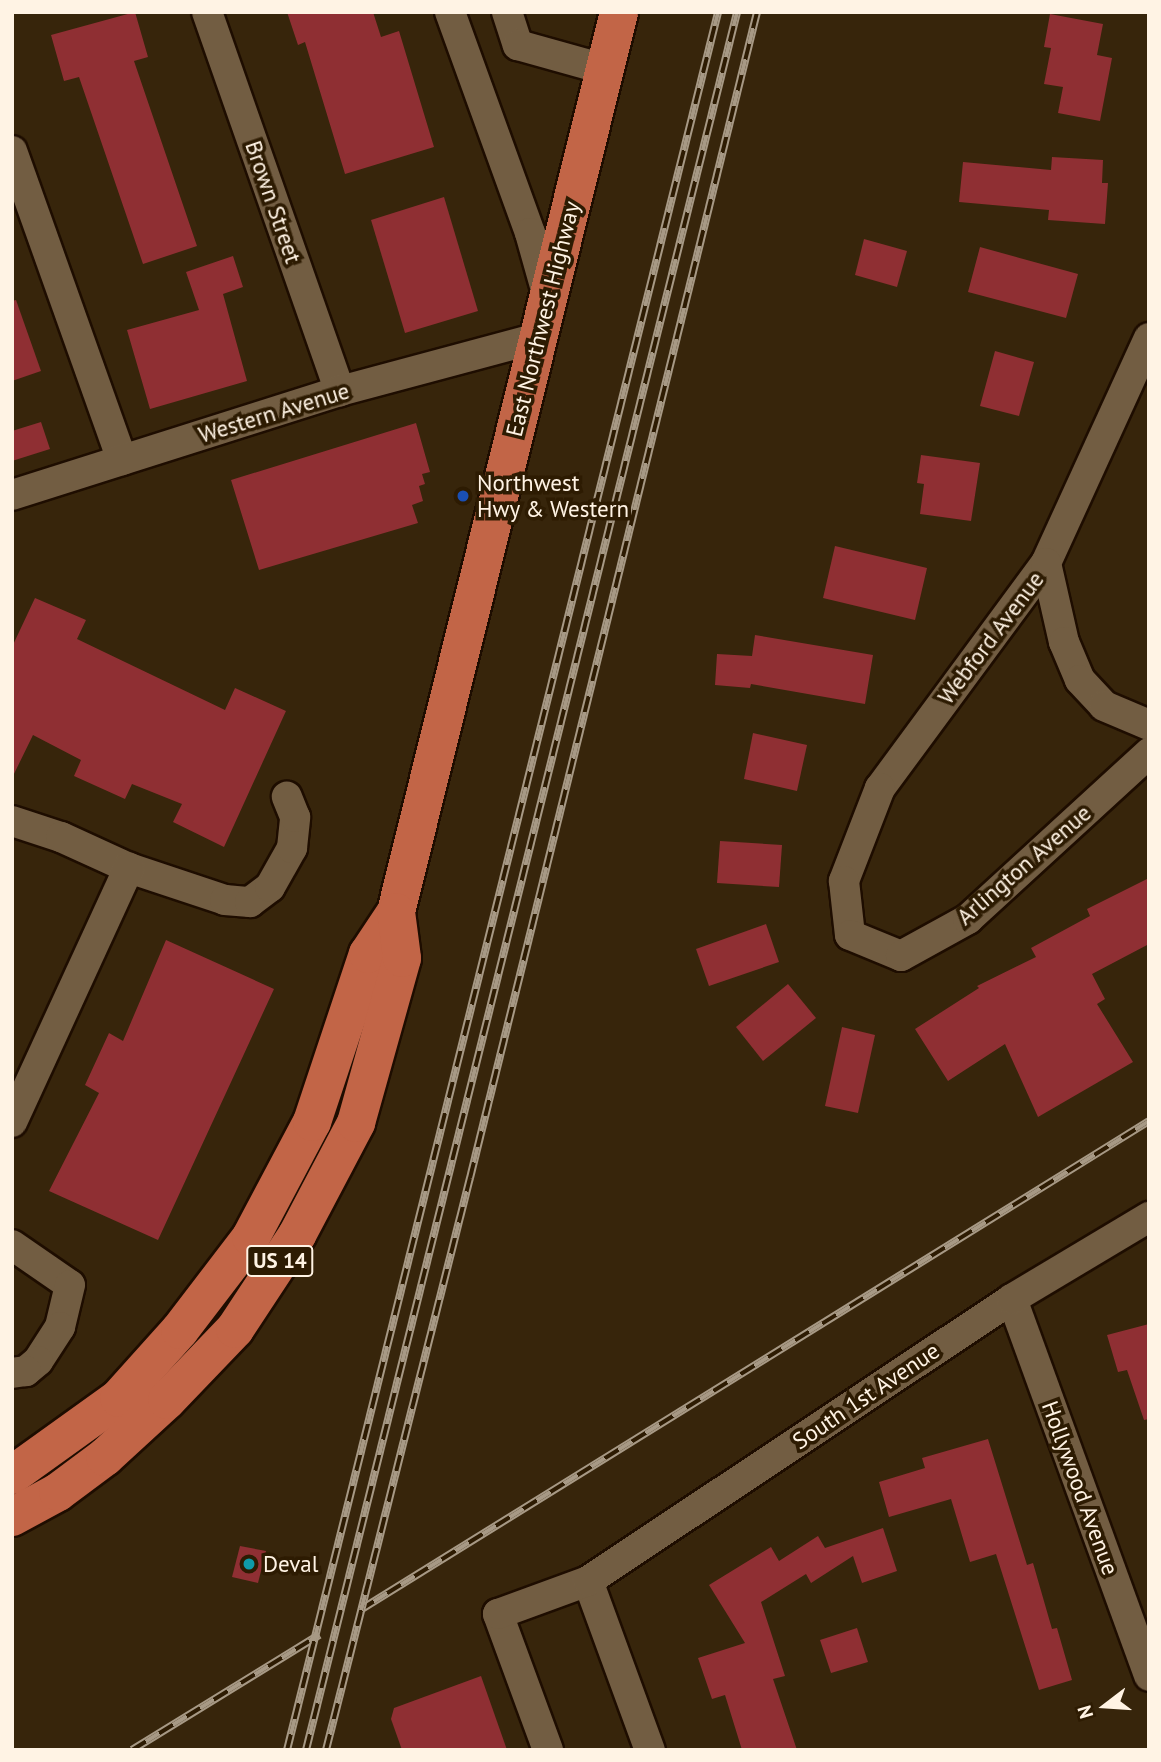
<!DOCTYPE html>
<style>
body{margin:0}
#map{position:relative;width:1161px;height:1762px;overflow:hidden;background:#37250b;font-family:"PT Sans",sans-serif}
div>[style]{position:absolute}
.building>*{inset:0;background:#8f2f33}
.roads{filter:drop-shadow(2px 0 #1e0d00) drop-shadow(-2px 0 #1e0d00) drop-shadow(0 2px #1e0d00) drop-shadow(0 -2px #1e0d00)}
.minor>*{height:30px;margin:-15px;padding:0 15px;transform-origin:15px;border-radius:15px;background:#725d42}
.major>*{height:38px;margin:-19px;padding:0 19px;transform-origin:19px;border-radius:19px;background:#c26547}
.rail>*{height:8px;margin-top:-4px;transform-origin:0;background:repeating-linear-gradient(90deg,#2d1b02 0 16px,#a79985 0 32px);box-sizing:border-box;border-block:2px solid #a79985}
.dots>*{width:19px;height:19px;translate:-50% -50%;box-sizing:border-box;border:4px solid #2d1b02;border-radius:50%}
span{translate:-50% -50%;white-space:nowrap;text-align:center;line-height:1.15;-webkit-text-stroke:7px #2d1b02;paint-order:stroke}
.shield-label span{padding:2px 5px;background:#2d1b02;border:2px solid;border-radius:5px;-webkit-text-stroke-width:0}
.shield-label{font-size:21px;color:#fff3e4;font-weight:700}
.street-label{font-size:23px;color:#fff3e4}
.poi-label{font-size:23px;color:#fff3e4}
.left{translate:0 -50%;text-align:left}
.frame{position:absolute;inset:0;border:14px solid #fff3e4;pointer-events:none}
.north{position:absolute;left:1070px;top:1671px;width:70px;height:70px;-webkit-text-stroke:5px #2d1b02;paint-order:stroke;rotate:253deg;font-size:19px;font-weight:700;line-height:28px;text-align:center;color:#fff3e4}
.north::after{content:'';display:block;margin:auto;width:24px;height:32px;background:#fff3e4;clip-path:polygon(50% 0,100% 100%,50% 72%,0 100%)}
</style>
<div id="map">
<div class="building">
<i style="clip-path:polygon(135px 12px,148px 57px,134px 61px,197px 246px,143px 264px,79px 77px,64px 81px,51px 35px)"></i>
<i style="clip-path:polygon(287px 12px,373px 12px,381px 37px,399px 31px,434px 147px,345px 174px,305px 42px,298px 45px)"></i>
<i style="clip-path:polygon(1050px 14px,1103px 24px,1097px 55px,1112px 58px,1100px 121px,1058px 113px,1063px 87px,1044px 84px,1051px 48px,1044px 47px)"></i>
<i style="clip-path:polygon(1052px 157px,1103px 160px,1102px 183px,1108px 183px,1105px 224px,1048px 220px,1049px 210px,959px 202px,963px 162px,1051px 170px)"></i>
<i style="clip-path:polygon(444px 197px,478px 311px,405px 333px,371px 220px)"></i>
<i style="clip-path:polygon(864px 239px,907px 251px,897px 287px,855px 275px)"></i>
<i style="clip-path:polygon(980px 247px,1078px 274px,1066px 318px,968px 292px)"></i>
<i style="clip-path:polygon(233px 256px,243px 287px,223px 294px,247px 381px,150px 409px,127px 330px,199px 310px,186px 272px)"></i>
<i style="clip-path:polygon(16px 300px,41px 371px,12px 381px,12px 301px)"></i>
<i style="clip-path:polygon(995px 351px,1034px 362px,1019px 416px,980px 406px)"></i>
<i style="clip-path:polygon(41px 422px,50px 449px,12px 461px,12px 431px)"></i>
<i style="clip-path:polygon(416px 423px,430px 472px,422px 474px,425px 484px,419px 486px,423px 501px,412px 505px,418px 523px,259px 570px,231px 480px)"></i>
<i style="clip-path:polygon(921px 455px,980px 463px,971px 521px,920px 514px,924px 484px,917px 483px)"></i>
<i style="clip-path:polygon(835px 546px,927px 568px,915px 620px,823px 598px)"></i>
<i style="clip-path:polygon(35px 598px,86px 620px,77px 639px,225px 710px,235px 688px,286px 711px,224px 847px,173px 822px,182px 804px,132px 784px,125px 799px,74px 776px,81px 760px,33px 735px,12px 778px,12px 647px)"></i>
<i style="clip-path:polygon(755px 635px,873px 655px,865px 704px,751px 684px,750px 688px,715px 685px,717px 654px,752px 656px)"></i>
<i style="clip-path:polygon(753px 733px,807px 745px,797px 791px,744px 779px)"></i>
<i style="clip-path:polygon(720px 841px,782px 845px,779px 887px,717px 883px)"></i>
<i style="clip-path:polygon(1149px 878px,1149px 944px,1092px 974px,1105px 999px,1097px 1004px,1133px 1062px,1038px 1117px,1005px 1044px,948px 1081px,915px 1029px,979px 988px,977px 986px,1036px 957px,1031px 948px,1090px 916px,1087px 909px)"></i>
<i style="clip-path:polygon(766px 924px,779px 962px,709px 986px,696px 949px)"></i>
<i style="clip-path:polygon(166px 940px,274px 989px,158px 1240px,49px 1191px,99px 1093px,85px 1085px,109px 1033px,123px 1041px)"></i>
<i style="clip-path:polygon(788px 984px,816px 1018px,763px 1061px,736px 1027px)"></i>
<i style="clip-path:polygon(842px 1027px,875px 1035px,858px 1113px,825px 1106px)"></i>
<i style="clip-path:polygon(1149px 1324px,1149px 1419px,1144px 1420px,1127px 1370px,1118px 1372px,1107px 1335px)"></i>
<i style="clip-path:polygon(988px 1439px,1027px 1565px,1033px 1563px,1052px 1629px,1057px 1628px,1072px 1680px,1039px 1690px,996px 1554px,970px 1562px,951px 1499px,889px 1517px,879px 1482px,925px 1468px,922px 1458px)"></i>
<i style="clip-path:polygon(883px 1528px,897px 1571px,862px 1583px,853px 1556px,811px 1583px,806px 1574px,761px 1602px,785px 1676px,773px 1679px,797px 1750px,742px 1750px,725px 1695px,712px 1699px,698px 1658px,745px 1643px,709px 1585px,771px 1547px,779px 1561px,818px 1536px,825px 1548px)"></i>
<i style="clip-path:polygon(240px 1546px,266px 1551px,258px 1583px,232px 1577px)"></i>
<i style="clip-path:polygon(857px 1628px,868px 1662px,831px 1673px,820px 1640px)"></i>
<i style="clip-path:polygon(481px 1676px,507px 1750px,402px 1750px,391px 1719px,394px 1708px)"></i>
</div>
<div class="roads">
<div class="minor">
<i style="left:207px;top:12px;width:402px;rotate:70.7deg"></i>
<i style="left:450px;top:12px;width:235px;rotate:70.1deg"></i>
<i style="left:530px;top:233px;width:66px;rotate:74.3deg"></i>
<i style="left:507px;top:12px;width:35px;rotate:72deg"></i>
<i style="left:518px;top:45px;width:89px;rotate:15.6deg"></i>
<i style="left:12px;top:151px;width:328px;rotate:70.4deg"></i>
<i style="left:1149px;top:338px;width:247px;rotate:114.6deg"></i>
<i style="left:1046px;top:563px;width:280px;rotate:126.4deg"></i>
<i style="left:880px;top:788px;width:100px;rotate:111.2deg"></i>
<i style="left:844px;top:881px;width:54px;rotate:83.7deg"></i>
<i style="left:850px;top:935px;width:55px;rotate:22.4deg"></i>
<i style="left:901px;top:956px;width:77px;rotate:-28.9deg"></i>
<i style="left:968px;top:919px;width:246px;rotate:-42.5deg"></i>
<i style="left:12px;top:495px;width:344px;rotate:-17.6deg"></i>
<i style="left:340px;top:391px;width:205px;rotate:-15deg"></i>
<i style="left:1046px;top:563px;width:81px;rotate:77.2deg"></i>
<i style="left:1064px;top:642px;width:41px;rotate:67.2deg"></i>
<i style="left:1080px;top:680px;width:35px;rotate:47deg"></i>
<i style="left:1104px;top:706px;width:49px;rotate:22.9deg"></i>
<i style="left:12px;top:821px;width:52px;rotate:18.1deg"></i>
<i style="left:61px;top:837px;width:75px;rotate:24.5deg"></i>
<i style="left:129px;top:868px;width:101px;rotate:18.4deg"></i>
<i style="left:225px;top:900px;width:25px;rotate:5deg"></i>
<i style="left:250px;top:902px;width:25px;rotate:-37deg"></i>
<i style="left:270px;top:887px;width:45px;rotate:-60.6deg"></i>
<i style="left:292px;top:848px;width:31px;rotate:-84deg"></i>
<i style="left:295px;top:817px;width:22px;rotate:-112deg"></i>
<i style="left:12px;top:1122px;width:280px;rotate:-65.3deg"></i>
<i style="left:12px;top:1245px;width:70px;rotate:34.6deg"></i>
<i style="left:70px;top:1285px;width:43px;rotate:103.4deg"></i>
<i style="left:60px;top:1327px;width:40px;rotate:122.9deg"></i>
<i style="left:38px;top:1361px;width:16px;rotate:140deg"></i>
<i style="left:26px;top:1371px;width:14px;rotate:172deg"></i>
<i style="left:1012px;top:1299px;width:401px;rotate:70deg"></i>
<i style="left:588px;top:1581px;width:180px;rotate:69.9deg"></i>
<i style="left:548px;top:1750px;width:145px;rotate:-110.2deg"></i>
<i style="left:498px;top:1614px;width:96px;rotate:-20.1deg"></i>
<i style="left:588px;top:1581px;width:509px;rotate:-33.63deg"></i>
<i style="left:1012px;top:1299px;width:160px;rotate:-30.9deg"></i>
</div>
<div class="major">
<i style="left:12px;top:1475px;width:132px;rotate:-35.7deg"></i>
<i style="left:119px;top:1398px;width:91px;rotate:-48.1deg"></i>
<i style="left:180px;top:1330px;width:117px;rotate:-52.6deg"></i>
<i style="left:251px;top:1237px;width:130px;rotate:-62.1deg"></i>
<i style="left:312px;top:1122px;width:177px;rotate:-71.6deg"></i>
<i style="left:368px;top:954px;width:50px;rotate:-56.3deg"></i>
<i style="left:396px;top:912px;width:927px;rotate:-76.08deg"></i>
<i style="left:12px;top:1517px;width:52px;rotate:-28.5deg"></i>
<i style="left:58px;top:1492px;width:59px;rotate:-36.7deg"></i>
<i style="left:105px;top:1457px;width:84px;rotate:-42.6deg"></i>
<i style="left:167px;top:1400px;width:98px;rotate:-46.2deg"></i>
<i style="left:235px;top:1329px;width:113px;rotate:-56.6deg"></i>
<i style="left:297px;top:1235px;width:127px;rotate:-62.2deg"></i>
<i style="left:356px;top:1123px;width:171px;rotate:-74.4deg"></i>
<i style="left:402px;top:958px;width:46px;rotate:-97.4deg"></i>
</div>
</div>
<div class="rail">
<i style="left:360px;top:1610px;width:928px;rotate:-31.79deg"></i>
<i style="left:132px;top:1750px;width:220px;rotate:-31.6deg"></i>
<i style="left:287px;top:1750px;width:1791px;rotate:-76.07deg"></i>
<i style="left:306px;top:1750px;width:1791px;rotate:-76.07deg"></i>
<i style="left:326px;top:1750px;width:590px;rotate:-75.87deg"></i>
<i style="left:470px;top:1178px;width:1201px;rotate:-76.17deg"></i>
</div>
<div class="dots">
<i style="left:463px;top:496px;background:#1a4fb4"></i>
<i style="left:249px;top:1564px;background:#0f9aa8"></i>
</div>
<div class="shield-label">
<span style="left:280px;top:1261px">US 14</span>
</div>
<div class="street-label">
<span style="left:273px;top:202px;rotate:71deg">Brown Street</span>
<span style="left:543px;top:319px;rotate:-76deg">East Northwest Highway</span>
<span style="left:274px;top:413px;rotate:-17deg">Western Avenue</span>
<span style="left:991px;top:638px;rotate:-53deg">Webford Avenue</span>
<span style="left:1024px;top:865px;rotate:-41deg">Arlington Avenue</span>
<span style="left:866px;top:1396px;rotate:-34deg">South 1st Avenue</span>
<span style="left:1080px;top:1488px;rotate:70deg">Hollywood Avenue</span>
</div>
<div class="poi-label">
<span class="left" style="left:477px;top:496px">Northwest<br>Hwy &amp; Western</span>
<span class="left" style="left:263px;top:1564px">Deval</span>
</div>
<div class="frame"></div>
<div class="north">N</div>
</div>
